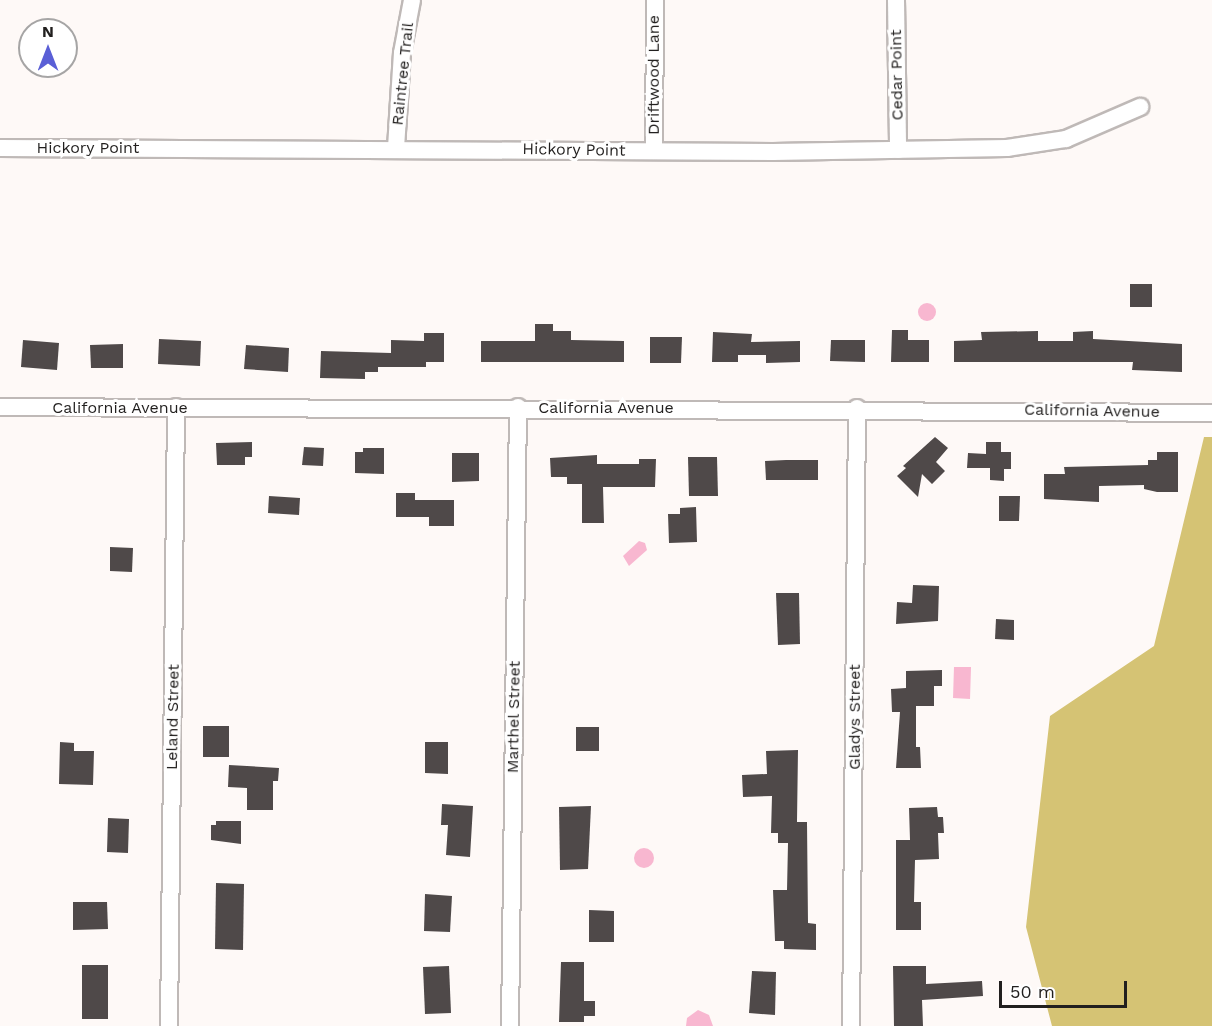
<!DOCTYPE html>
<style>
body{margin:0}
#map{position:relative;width:1212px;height:1026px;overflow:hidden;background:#fef9f7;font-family:"Work Sans",sans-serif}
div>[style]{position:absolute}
.forest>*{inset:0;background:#d5c374}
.water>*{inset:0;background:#f8b7d0}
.round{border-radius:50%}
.building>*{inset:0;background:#4f4949}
.roads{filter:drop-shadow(2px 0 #bfb9b7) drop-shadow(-2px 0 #bfb9b7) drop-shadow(0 2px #bfb9b7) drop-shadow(0 -2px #bfb9b7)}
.street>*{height:16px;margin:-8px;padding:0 8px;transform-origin:8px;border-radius:8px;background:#fff}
span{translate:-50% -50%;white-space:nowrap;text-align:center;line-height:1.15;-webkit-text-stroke:6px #fff;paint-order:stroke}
.street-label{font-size:16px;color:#211f1e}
.north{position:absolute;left:18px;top:18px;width:60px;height:60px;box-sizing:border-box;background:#fff;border:2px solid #a6a5a5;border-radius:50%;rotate:0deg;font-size:16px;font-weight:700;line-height:24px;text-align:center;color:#211f1e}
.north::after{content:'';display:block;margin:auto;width:21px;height:27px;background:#5a5fd6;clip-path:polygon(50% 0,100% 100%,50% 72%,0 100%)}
.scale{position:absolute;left:999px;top:981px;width:128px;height:27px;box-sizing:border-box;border:3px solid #211f1e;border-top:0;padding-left:8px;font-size:18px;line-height:21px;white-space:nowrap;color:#211f1e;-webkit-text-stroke:4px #fff;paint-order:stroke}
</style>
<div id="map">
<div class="forest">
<i style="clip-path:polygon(1204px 437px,1212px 437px,1212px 1026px,1052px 1026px,1026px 927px,1050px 716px,1154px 646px)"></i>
</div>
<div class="water">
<i class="round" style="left:918px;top:303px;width:18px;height:18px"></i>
<i style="clip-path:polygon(639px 541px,645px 543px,647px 550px,629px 566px,623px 556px)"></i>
<i style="clip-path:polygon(954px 667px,971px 667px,970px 699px,953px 698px)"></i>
<i class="round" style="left:634px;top:848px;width:20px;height:20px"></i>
<i style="clip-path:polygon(698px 1010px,709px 1015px,713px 1026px,686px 1026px,687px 1018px)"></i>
</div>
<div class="building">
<i style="clip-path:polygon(1130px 284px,1152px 284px,1152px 307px,1130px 307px)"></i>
<i style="clip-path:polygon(535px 324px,553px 324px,553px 331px,571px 331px,571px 340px,624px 341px,624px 362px,481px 362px,481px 341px,535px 341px)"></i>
<i style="clip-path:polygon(892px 330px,908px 330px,908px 340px,929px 340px,929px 362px,891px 362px)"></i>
<i style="clip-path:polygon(1038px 331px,1038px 341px,1073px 341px,1073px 332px,1093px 331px,1093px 339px,1182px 344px,1182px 372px,1132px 370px,1133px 362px,954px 362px,954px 341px,982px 340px,981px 332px)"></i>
<i style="clip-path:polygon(713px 332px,752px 334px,751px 342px,800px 341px,800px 362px,766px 363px,766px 355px,738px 355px,738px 362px,712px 362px)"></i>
<i style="clip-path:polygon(424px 333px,444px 333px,444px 362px,426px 362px,426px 367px,378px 367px,378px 372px,365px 372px,365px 379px,320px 378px,321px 351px,391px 353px,391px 340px,424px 341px)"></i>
<i style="clip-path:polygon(650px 337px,682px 337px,681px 363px,650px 363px)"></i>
<i style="clip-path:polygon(159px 339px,201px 341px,200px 366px,158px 364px)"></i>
<i style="clip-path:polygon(23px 340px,59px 343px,57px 370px,21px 367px)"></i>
<i style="clip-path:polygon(831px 340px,865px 340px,865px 362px,830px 361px)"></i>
<i style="clip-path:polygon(123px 344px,123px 368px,91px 368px,90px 345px)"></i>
<i style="clip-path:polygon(246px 345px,289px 348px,288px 372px,244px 369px)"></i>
<i style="clip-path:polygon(935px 437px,948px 448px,936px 462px,945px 471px,932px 484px,922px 474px,918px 497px,897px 476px,906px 468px,903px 466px)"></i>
<i style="clip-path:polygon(252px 442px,252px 457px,245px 457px,245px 465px,217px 465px,216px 443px)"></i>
<i style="clip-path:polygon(986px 442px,1001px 442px,1001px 452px,1011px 452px,1011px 469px,1004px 469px,1004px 481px,990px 480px,990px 468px,967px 468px,968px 453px,986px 454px)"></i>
<i style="clip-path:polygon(304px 447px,324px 448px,323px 466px,302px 465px)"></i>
<i style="clip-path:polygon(363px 448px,384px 448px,384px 474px,355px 473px,355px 452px,363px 452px)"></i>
<i style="clip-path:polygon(1157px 452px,1178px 452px,1178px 492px,1157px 492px,1144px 489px,1144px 485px,1099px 486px,1099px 502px,1044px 499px,1044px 474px,1065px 474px,1064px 467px,1148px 465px,1148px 460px,1157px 460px)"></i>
<i style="clip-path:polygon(452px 453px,479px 453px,479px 481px,452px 482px)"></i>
<i style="clip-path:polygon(597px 455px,597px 464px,639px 464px,639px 459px,656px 459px,655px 487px,603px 487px,604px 523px,582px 523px,582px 484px,567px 484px,567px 477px,551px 477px,550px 458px)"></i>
<i style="clip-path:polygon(688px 457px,717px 457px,718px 496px,689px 496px)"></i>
<i style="clip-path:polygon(786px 460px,818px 460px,818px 480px,766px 480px,765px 461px)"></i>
<i style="clip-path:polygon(396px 493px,415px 493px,415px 500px,454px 500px,454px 526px,429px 526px,429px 517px,396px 517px)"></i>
<i style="clip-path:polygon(269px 496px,300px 498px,299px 515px,268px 513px)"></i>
<i style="clip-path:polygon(999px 496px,1020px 496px,1019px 521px,999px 521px)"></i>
<i style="clip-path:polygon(696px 507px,697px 542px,669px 543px,668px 514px,680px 514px,680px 508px)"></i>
<i style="clip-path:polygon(110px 547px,133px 548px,132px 572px,110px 571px)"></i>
<i style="clip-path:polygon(913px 585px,939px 586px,938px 621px,896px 624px,897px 602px,912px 603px)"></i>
<i style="clip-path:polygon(776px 593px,799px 593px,800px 644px,778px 645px)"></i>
<i style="clip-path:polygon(996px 619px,1014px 620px,1014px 640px,995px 639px)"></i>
<i style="clip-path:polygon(942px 670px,942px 686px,934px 686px,934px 706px,916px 706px,916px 747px,920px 747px,921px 768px,896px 768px,900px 712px,892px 712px,891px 689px,906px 688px,906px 671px)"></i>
<i style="clip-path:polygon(203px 726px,229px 726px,229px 757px,203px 757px)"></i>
<i style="clip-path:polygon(576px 727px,599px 727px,599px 751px,576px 751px)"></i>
<i style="clip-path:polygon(60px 742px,74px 743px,74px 751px,94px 751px,93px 785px,59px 784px)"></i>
<i style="clip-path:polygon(425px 742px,448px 742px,448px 774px,425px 773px)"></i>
<i style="clip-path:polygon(798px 750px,797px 822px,807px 822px,808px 923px,816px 924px,816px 950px,784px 949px,784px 941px,775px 941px,773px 890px,787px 890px,788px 843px,778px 843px,778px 833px,771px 833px,772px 796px,743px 797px,742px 775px,767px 774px,766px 751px)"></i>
<i style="clip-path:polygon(229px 765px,279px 768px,278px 781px,273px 781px,273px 810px,247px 810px,247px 788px,228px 787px)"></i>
<i style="clip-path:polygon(442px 804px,473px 806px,470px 857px,446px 855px,448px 825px,441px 825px)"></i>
<i style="clip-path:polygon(591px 806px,588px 869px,560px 870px,559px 807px)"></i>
<i style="clip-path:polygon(937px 807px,938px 817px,943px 817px,944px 833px,938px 833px,939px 859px,915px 860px,914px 902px,921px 902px,921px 930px,896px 930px,896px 840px,910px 840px,909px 808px)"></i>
<i style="clip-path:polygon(108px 818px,129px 819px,128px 853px,107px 852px)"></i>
<i style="clip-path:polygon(216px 821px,241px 821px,241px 844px,211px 840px,211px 825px,216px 825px)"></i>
<i style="clip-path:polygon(216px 883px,244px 884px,243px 950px,215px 949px)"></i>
<i style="clip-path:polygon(425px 894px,452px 896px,450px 932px,424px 931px)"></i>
<i style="clip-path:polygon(73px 902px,107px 902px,108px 929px,73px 930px)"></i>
<i style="clip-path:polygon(589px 910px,614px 911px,614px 942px,589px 942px)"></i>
<i style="clip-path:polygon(561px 962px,584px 962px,584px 1001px,595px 1001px,595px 1016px,584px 1016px,584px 1022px,559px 1022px)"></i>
<i style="clip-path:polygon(82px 965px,108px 965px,108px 1019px,82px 1019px)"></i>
<i style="clip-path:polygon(449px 966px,451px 1013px,425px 1014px,423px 967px)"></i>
<i style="clip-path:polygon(893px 966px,926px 966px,926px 984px,982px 981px,983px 996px,922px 1000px,923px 1026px,894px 1026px)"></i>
<i style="clip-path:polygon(752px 971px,776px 972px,775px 1015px,749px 1013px)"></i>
</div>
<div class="roads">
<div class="street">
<i style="left:896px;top:0;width:150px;rotate:89.2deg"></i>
<i style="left:0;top:148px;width:773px;rotate:0.3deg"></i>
<i style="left:773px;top:152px;width:234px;rotate:-1deg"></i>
<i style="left:1007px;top:148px;width:60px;rotate:-8.7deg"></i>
<i style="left:1066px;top:139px;width:81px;rotate:-23.4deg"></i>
<i style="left:396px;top:148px;width:95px;rotate:-86.4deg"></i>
<i style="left:402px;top:53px;width:54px;rotate:-79.3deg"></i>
<i style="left:654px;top:150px;width:150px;rotate:-89.6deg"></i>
<i style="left:0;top:407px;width:1212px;rotate:0.28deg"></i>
<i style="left:169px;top:1026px;width:619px;rotate:-89.35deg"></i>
<i style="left:510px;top:1026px;width:619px;rotate:-89.26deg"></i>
<i style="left:851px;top:1026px;width:618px;rotate:-89.44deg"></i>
</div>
</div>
<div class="street-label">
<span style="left:403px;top:74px;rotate:-84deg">Raintree Trail</span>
<span style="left:654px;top:75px;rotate:-90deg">Driftwood Lane</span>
<span style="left:897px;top:75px;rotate:-91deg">Cedar Point</span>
<span style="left:88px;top:148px">Hickory Point</span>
<span style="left:574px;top:150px;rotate:1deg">Hickory Point</span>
<span style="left:120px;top:408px">California Avenue</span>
<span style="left:606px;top:408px">California Avenue</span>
<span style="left:1092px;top:411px;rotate:1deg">California Avenue</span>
<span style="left:173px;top:717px;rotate:-89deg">Leland Street</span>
<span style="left:514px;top:717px;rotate:-89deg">Marthel Street</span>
<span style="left:855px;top:717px;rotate:-90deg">Gladys Street</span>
</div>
<div class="north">N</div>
<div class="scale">50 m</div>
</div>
